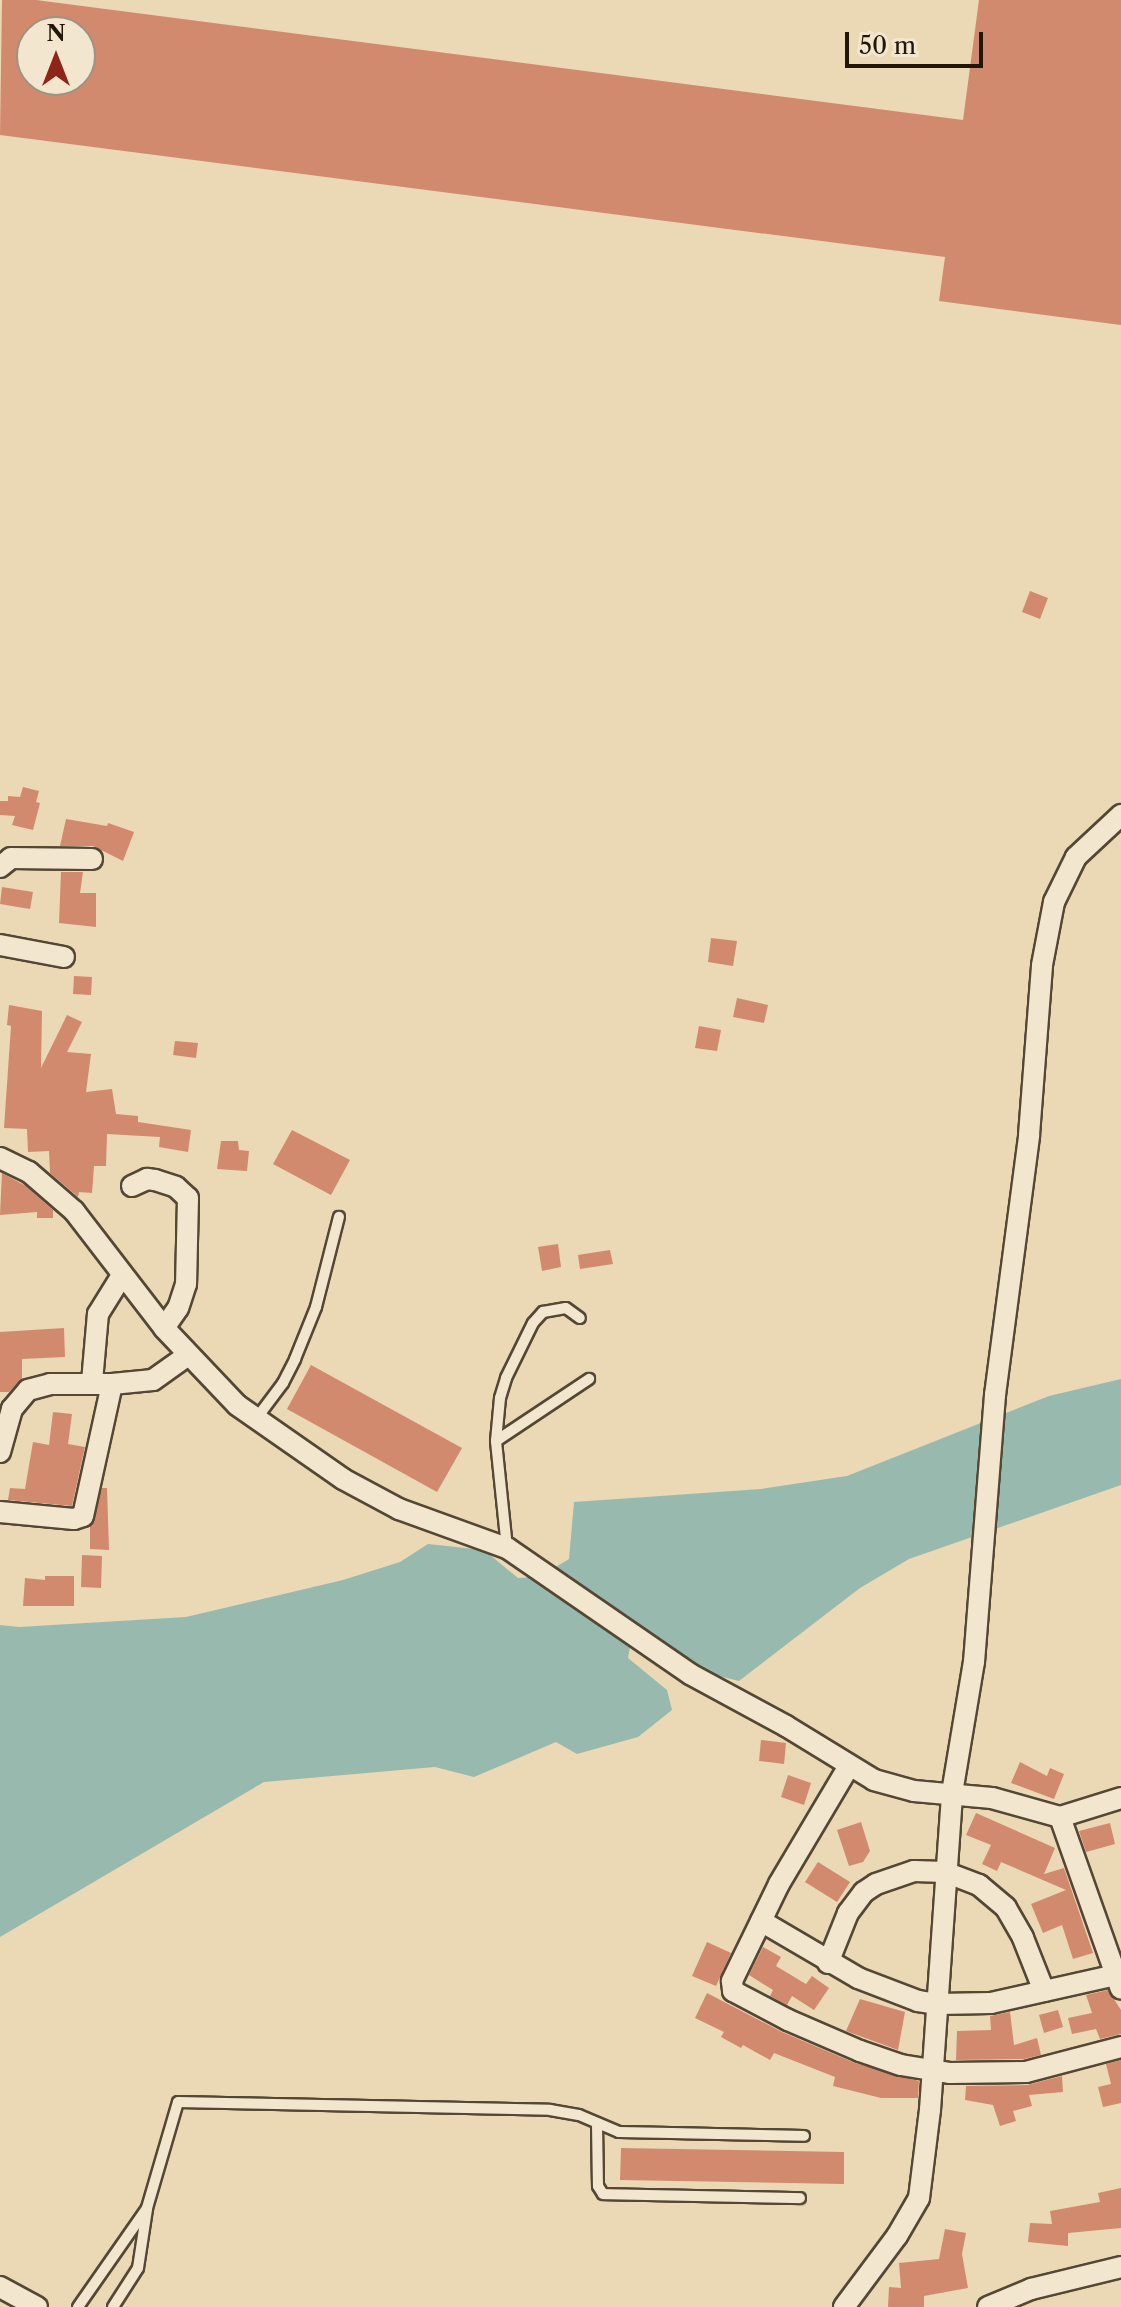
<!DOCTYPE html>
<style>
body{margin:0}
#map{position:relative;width:1121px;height:2307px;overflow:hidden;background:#ebd8b5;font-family:"Libre Caslon Text",serif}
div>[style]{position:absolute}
.water>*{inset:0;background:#98baae}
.building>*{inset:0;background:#d28a6e}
.roads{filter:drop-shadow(2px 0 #544734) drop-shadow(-2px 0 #544734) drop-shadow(0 2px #544734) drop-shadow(0 -2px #544734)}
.service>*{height:10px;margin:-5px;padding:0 5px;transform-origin:5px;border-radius:5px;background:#f2e6cf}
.minor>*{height:20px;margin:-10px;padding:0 10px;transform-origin:10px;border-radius:10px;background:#f2e6cf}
span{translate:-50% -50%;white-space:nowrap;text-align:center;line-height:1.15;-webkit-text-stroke:8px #f2e6cf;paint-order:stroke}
.north{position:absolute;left:16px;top:16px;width:80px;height:80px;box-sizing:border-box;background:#f2e6cf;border:2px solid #9e9380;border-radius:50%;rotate:0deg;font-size:22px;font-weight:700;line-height:32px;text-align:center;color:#211709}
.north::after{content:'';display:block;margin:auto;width:28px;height:36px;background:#8f2418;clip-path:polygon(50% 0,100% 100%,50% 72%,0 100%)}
.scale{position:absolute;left:845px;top:32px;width:138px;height:36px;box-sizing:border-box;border:4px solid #211709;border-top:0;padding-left:10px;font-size:24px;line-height:28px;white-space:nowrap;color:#211709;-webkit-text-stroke:6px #f2e6cf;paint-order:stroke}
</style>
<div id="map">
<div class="water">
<i style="clip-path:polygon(1121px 1379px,1121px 1485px,909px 1559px,860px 1588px,739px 1681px,703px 1672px,642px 1637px,630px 1647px,628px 1658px,667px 1690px,672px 1710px,638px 1737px,577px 1754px,556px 1742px,474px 1777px,435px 1767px,264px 1782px,0 1937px,0 1625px,19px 1627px,186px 1617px,343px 1580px,400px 1562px,428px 1544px,484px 1550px,518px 1578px,539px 1577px,569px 1559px,574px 1502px,761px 1489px,847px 1476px,1049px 1396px)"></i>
</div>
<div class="building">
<i style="clip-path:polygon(evenodd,2px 0,36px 0,963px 120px,979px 0,1121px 0,1121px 325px,939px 301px,945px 257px,0 135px,2px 0,32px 32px,80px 32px,80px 80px,32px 80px,32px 32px)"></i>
<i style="clip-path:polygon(1030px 591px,1048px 598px,1040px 619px,1022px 612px)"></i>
<i style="clip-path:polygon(23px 787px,39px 791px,36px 802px,40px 803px,33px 830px,12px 825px,15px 816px,0 815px,0 801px,8px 801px,8px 796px,20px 797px)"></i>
<i style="clip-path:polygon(66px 819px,107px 826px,108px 823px,134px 832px,123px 861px,93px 846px,60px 846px)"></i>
<i style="clip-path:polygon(61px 872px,83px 872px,80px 893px,96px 893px,96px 927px,59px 923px)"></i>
<i style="clip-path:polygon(2px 887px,33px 892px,30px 909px,0 904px)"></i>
<i style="clip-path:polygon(711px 938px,737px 941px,733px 966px,708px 962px)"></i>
<i style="clip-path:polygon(74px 976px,92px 977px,91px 995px,73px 994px)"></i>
<i style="clip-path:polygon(737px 998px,768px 1005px,764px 1023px,733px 1017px)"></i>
<i style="clip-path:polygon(9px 1005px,42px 1011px,41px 1068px,67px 1015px,82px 1022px,67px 1052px,91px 1054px,86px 1092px,112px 1089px,116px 1114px,138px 1116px,138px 1122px,191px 1130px,188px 1152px,159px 1147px,160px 1137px,107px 1134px,106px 1166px,94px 1166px,92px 1193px,79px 1192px,78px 1197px,50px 1173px,49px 1151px,28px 1152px,27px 1129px,4px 1128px,11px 1026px,7px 1025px)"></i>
<i style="clip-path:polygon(699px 1026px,721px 1030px,717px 1051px,695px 1048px)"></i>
<i style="clip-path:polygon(175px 1041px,198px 1043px,196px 1058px,173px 1055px)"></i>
<i style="clip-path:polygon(292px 1130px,350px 1160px,331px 1195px,273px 1164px)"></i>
<i style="clip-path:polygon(221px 1141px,238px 1141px,239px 1150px,249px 1151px,247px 1171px,217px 1169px)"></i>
<i style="clip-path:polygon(2px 1173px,26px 1186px,53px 1210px,53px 1218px,37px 1218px,37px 1212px,0 1215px)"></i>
<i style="clip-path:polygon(558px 1244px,561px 1267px,542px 1271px,538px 1247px)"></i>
<i style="clip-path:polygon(610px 1250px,613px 1264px,580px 1269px,578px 1255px)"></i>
<i style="clip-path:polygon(64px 1328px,65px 1357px,22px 1359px,22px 1379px,9px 1392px,0 1392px,0 1332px)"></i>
<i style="clip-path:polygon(311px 1365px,462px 1448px,437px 1492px,287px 1409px)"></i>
<i style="clip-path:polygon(53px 1412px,72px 1414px,68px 1444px,85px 1447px,72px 1506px,8px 1500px,10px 1488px,25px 1489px,33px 1442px,49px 1445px)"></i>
<i style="clip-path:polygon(102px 1488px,107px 1488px,109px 1550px,90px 1549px,90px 1526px)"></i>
<i style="clip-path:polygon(82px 1555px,102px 1556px,101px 1588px,81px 1587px)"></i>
<i style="clip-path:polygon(45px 1576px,74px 1576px,74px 1606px,23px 1606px,25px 1578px,45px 1580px)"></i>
<i style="clip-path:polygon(761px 1740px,786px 1743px,784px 1764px,759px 1761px)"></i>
<i style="clip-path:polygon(1020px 1762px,1047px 1776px,1050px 1768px,1064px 1774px,1054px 1799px,1011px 1783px)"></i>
<i style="clip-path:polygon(788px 1775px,811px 1783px,804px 1805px,781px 1797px)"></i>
<i style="clip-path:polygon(976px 1813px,1055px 1848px,1044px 1874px,1064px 1868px,1093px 1953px,1073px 1959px,1062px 1925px,1043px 1933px,1031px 1904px,1066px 1890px,1001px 1862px,997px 1871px,982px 1864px,991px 1845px,966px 1835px)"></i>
<i style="clip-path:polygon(861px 1822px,870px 1851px,863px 1862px,849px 1866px,837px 1830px)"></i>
<i style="clip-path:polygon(1110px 1823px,1115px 1844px,1086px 1852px,1079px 1831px)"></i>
<i style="clip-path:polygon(818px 1862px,850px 1882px,837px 1902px,805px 1882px)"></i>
<i style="clip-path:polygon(707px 1942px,731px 1953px,716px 1986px,692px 1976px)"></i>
<i style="clip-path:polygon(763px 1947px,781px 1957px,776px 1966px,806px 1984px,812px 1976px,829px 1988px,814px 2010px,792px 1996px,787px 2005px,770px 1996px,773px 1990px,749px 1975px)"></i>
<i style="clip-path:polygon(1108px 1990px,1121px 2010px,1121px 2034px,1100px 2039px,1096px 2029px,1072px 2034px,1068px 2018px,1092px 2013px,1086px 1995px)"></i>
<i style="clip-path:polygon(707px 1993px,782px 2032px,855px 2063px,919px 2081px,918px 2098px,881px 2098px,833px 2086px,835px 2077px,774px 2053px,770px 2060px,743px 2045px,741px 2048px,721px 2037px,724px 2032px,695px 2018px)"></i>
<i style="clip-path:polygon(860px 1999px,905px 2012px,898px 2050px,846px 2031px)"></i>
<i style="clip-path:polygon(1058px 2010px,1063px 2027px,1044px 2033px,1039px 2015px)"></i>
<i style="clip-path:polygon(1010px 2012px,1014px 2045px,1037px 2038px,1041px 2055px,1024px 2059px,956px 2060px,957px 2031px,991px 2030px,990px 2016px)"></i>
<i style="clip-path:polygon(1121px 2060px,1121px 2103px,1103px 2107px,1098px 2087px,1111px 2084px,1106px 2064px)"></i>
<i style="clip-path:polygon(1062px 2076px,1063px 2092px,1029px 2095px,1032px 2106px,1013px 2111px,1016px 2121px,1000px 2126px,993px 2105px,965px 2100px,966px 2086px,1027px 2085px)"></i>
<i style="clip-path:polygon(621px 2148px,844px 2152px,844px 2184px,620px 2180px)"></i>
<i style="clip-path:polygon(1121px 2188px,1121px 2228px,1068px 2233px,1068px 2246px,1028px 2242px,1030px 2223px,1052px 2224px,1050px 2211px,1100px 2202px,1098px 2193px)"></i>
<i style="clip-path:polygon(945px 2229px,966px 2233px,962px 2254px,968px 2288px,924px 2296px,924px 2307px,888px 2307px,889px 2287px,901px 2288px,899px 2263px,939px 2259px)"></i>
</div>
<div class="roads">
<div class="service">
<i style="left:256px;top:1419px;width:45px;rotate:-53.1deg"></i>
<i style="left:283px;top:1383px;width:27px;rotate:-63deg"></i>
<i style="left:295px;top:1359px;width:56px;rotate:-68deg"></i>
<i style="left:316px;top:1307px;width:93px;rotate:-75.7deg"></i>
<i style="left:496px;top:1441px;width:112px;rotate:-33.7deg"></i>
<i style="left:507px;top:1548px;width:108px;rotate:-95.9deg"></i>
<i style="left:496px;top:1441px;width:43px;rotate:-84.7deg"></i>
<i style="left:500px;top:1398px;width:21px;rotate:-73deg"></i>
<i style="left:506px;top:1378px;width:61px;rotate:-63.9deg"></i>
<i style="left:533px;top:1323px;width:15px;rotate:-48deg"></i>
<i style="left:543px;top:1312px;width:23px;rotate:-10deg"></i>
<i style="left:566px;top:1308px;width:17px;rotate:36deg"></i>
<i style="left:597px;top:2124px;width:62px;rotate:89.1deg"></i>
<i style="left:598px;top:2186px;width:9px;rotate:58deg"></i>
<i style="left:603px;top:2194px;width:197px;rotate:1.2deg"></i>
<i style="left:78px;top:2307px;width:121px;rotate:-55.1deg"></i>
<i style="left:147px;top:2208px;width:110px;rotate:-73.7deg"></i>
<i style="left:178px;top:2102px;width:372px;rotate:1.2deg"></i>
<i style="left:550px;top:2110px;width:29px;rotate:10deg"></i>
<i style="left:579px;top:2115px;width:43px;rotate:23deg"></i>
<i style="left:619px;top:2132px;width:185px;rotate:1.2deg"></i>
<i style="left:113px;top:2307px;width:46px;rotate:-57.3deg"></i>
<i style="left:138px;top:2268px;width:60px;rotate:-81.3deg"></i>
</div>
<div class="minor">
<i style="left:0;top:867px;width:14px;rotate:-39deg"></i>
<i style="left:11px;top:858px;width:81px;rotate:0.7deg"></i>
<i style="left:0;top:945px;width:65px;rotate:10.6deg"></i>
<i style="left:0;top:1158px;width:32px;rotate:26deg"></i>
<i style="left:29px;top:1172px;width:60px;rotate:40.9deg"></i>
<i style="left:74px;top:1211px;width:148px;rotate:52.4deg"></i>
<i style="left:164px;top:1328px;width:106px;rotate:46.5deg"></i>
<i style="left:237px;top:1405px;width:129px;rotate:34.9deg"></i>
<i style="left:343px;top:1479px;width:64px;rotate:28.2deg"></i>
<i style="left:399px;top:1509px;width:115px;rotate:19.9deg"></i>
<i style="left:507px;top:1548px;width:222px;rotate:34.5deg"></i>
<i style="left:690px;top:1674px;width:109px;rotate:28.4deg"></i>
<i style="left:786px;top:1726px;width:103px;rotate:31.5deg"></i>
<i style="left:874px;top:1780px;width:41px;rotate:15.4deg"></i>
<i style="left:914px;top:1791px;width:78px;rotate:5.1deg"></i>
<i style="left:992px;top:1798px;width:71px;rotate:15.6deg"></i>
<i style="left:1060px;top:1817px;width:64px;rotate:-17.3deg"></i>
<i style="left:132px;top:1186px;width:17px;rotate:-25deg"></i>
<i style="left:147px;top:1179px;width:8px;rotate:7deg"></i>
<i style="left:155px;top:1180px;width:22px;rotate:18deg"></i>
<i style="left:176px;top:1187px;width:16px;rotate:43deg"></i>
<i style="left:188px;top:1198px;width:86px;rotate:91.3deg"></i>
<i style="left:186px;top:1284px;width:25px;rotate:108deg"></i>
<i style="left:178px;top:1308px;width:24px;rotate:125deg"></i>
<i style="left:92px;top:1382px;width:68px;rotate:-85deg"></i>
<i style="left:98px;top:1314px;width:44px;rotate:-58.1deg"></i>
<i style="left:0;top:1452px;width:45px;rotate:-74.4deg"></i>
<i style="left:12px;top:1409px;width:25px;rotate:-50deg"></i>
<i style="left:28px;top:1390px;width:23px;rotate:-15deg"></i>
<i style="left:50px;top:1384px;width:62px"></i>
<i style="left:0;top:1512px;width:74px;rotate:5.4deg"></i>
<i style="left:74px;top:1519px;width:9px;rotate:-18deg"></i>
<i style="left:83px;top:1516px;width:135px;rotate:-77.6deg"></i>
<i style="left:112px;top:1384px;width:41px;rotate:-5.6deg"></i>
<i style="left:153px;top:1380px;width:43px;rotate:-35.5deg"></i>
<i style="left:849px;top:1766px;width:137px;rotate:120.7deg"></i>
<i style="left:779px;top:1884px;width:108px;rotate:115.9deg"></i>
<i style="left:732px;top:1981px;width:10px;rotate:84deg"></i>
<i style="left:733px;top:1991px;width:62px;rotate:27.8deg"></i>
<i style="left:788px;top:2020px;width:78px;rotate:23.3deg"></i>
<i style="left:860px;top:2051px;width:43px;rotate:18.9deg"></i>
<i style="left:901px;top:2065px;width:50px;rotate:9.3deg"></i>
<i style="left:950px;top:2073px;width:76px;rotate:-0.8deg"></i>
<i style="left:1026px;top:2072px;width:98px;rotate:-14.7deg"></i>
<i style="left:1060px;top:1817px;width:182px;rotate:70.5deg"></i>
<i style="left:761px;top:1921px;width:113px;rotate:30.4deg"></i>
<i style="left:858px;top:1978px;width:64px;rotate:21deg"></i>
<i style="left:918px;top:2001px;width:20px;rotate:9deg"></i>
<i style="left:938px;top:2004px;width:53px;rotate:-1.1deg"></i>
<i style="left:991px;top:2003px;width:128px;rotate:-12.6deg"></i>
<i style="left:828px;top:1963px;width:54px;rotate:-68.2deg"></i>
<i style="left:848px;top:1913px;width:26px;rotate:-53deg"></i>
<i style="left:864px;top:1892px;width:14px;rotate:-34deg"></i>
<i style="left:876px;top:1884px;width:40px;rotate:-18.9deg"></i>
<i style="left:914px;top:1871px;width:31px;rotate:2deg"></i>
<i style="left:945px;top:1872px;width:36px;rotate:21deg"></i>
<i style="left:979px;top:1885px;width:35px;rotate:40deg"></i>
<i style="left:1006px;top:1908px;width:34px;rotate:60deg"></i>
<i style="left:1023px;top:1938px;width:57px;rotate:68.4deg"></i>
<i style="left:0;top:2287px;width:42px;rotate:28.4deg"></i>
<i style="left:844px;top:2307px;width:89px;rotate:-53.3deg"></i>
<i style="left:897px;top:2236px;width:44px;rotate:-59.9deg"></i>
<i style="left:919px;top:2198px;width:89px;rotate:-82.9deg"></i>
<i style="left:930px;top:2110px;width:318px;rotate:-86deg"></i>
<i style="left:952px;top:1793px;width:133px;rotate:-80.5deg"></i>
<i style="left:974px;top:1662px;width:268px;rotate:-85.5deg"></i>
<i style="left:995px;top:1395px;width:262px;rotate:-82.5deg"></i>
<i style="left:1029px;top:1135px;width:170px;rotate:-85.6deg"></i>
<i style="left:1042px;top:965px;width:64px;rotate:-79.2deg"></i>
<i style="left:1054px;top:902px;width:50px;rotate:-63.9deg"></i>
<i style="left:1076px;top:857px;width:62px;rotate:-43deg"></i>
<i style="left:988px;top:2307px;width:47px;rotate:-22.7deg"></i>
<i style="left:1031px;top:2289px;width:93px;rotate:-13.7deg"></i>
</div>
</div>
<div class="north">N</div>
<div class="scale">50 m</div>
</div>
